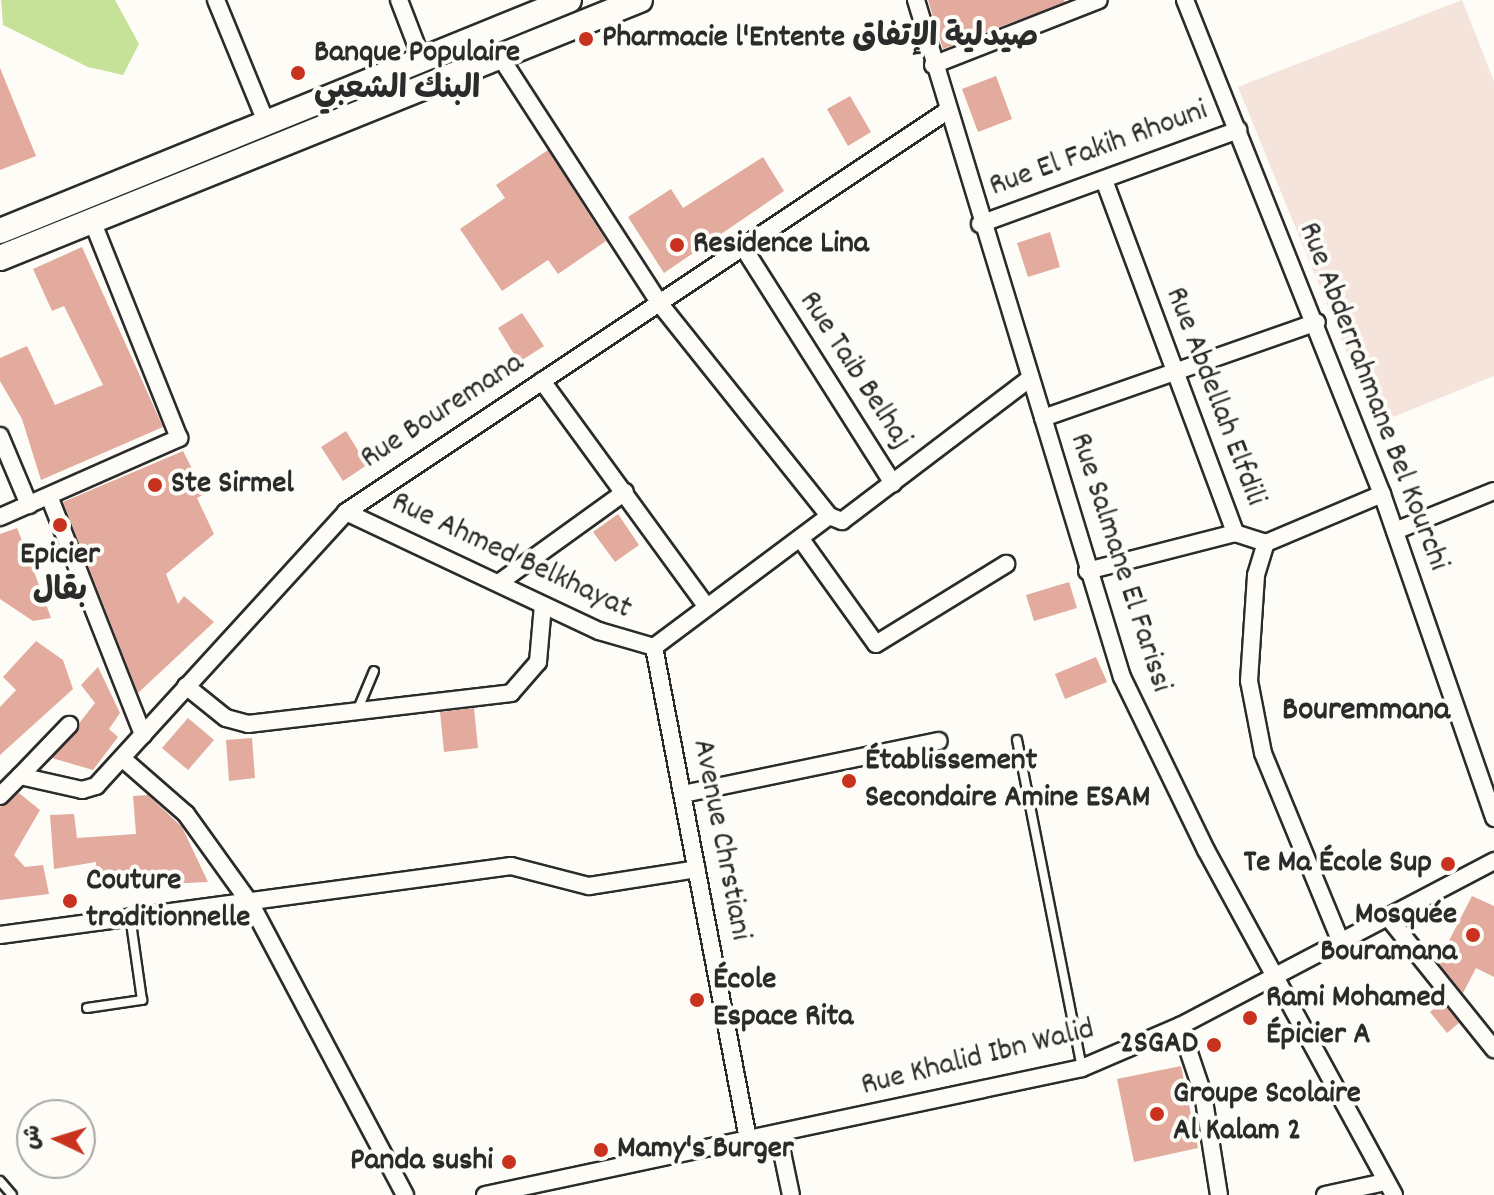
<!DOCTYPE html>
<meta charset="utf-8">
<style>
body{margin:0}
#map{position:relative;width:1494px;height:1195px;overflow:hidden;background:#fdfcf7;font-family:Dekko,"Playpen Sans Arabic",sans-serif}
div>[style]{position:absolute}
.built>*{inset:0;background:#f5e4dc}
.green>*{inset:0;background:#c6e198}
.building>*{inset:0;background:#e3ab9d}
.roads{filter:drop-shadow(2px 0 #2b2b2b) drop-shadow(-2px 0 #2b2b2b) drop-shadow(0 2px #2b2b2b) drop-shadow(0 -2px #2b2b2b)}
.service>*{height:8px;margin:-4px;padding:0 4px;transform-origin:4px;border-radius:4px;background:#fdfcf7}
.minor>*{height:16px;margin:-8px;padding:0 8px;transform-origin:8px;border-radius:8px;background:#fdfcf7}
.primary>*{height:24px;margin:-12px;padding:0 12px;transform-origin:12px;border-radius:12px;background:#fdfcf7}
.dots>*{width:22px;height:22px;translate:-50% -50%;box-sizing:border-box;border:4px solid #fdfcf7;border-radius:50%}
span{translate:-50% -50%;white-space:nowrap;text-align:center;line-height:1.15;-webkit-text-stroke:8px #fdfcf7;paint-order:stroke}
.poi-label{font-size:32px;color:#2b2b2b;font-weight:700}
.left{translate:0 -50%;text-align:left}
.right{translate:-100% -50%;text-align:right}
.street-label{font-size:32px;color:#2b2b2b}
.neighbourhood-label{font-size:34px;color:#2b2b2b;font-weight:700}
.north{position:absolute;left:16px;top:1099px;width:80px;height:80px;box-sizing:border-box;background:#fdfcf7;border:2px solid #a9a8a5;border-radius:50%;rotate:274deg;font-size:22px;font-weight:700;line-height:32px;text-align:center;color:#2b2b2b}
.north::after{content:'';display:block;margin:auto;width:28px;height:36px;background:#c8321e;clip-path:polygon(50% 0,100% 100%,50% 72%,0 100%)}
</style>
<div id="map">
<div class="built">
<i style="clip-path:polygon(1462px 0,1494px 81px,1494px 376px,1376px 424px,1238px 87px)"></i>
</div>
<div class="green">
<i style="clip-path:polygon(1px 0,115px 0,139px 44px,123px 75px,88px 67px,3px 25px)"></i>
</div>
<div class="building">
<i style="clip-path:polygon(928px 0,1064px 0,1065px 2px,943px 49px)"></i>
<i style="clip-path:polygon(0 68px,36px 156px,0 170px)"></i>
<i style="clip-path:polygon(996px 76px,1012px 119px,978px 132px,962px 89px)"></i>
<i style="clip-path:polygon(850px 96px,871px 132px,848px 146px,827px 109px)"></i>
<i style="clip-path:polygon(548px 150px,606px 241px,558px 274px,548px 260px,502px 291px,460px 229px,505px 198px,496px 185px)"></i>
<i style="clip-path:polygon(763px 157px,784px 191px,664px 273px,628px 217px,671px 189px,683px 208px)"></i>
<i style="clip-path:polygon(1050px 232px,1060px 267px,1028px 277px,1017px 243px)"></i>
<i style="clip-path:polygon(82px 247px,163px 427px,41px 480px,22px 419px,0 381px,0 358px,27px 346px,55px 405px,103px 385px,64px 306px,52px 311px,33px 269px)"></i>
<i style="clip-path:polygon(522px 313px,544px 346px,519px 362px,498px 328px)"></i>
<i style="clip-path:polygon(346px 431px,367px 465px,343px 481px,321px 447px)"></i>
<i style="clip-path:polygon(183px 451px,205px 494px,197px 498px,214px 534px,166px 574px,178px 604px,184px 596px,214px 622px,138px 693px,63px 502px)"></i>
<i style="clip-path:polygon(618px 514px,639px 545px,615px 562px,593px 532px)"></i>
<i style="clip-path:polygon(17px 528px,32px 566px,51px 618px,33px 621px,0 599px,0 534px)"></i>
<i style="clip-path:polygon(1069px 582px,1077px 608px,1034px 621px,1026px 595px)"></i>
<i style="clip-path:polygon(36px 641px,63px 660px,73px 689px,0 755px,0 707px,16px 690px,3px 677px)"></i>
<i style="clip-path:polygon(1096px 657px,1107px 682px,1065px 699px,1055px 674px)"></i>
<i style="clip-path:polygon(98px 667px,120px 713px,109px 729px,118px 737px,93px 770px,52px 758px,95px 703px,81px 685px)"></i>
<i style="clip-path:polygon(474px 708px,478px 748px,444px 752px,440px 712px)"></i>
<i style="clip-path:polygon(188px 718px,214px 740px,188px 770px,162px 748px)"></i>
<i style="clip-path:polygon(252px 738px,255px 778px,229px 781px,226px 740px)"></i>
<i style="clip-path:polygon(19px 793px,40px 810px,14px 855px,25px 867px,43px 865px,49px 894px,0 900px,0 807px)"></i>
<i style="clip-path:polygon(148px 795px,182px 827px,208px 882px,144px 885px,141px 878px,97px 886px,96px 862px,54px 869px,50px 815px,74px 814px,77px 838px,136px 834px,133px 796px)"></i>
<i style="clip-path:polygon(1472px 896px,1494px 906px,1494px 977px,1476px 968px,1463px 993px,1438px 962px)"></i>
<i style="clip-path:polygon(1442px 1002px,1459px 1023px,1447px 1033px,1430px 1012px)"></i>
<i style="clip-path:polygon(1181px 1066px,1198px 1148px,1134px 1162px,1117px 1079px)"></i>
</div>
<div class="roads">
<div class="service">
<i style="left:358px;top:709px;width:41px;rotate:-67.2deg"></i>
<i style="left:1017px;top:740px;width:333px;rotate:78.8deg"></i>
<i style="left:87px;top:1008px;width:56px;rotate:-8.3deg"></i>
<i style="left:142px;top:1000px;width:85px;rotate:-98.1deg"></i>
<i style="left:0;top:1181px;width:18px;rotate:49deg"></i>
</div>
<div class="minor">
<i style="left:216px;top:0;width:132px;rotate:67.7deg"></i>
<i style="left:399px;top:0;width:64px;rotate:69deg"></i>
<i style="left:916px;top:0;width:708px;rotate:73.08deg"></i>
<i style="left:1122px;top:677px;width:192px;rotate:64.1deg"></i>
<i style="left:1206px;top:850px;width:393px;rotate:61.4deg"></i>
<i style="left:1185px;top:0;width:532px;rotate:68.26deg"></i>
<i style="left:1382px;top:494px;width:343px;rotate:70.9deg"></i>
<i style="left:501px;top:58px;width:293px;rotate:57.1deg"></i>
<i style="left:660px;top:304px;width:271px;rotate:51.4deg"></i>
<i style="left:933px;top:65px;width:178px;rotate:-21.4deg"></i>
<i style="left:1104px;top:180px;width:377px;rotate:69.6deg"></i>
<i style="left:980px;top:224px;width:275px;rotate:-20deg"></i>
<i style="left:743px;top:247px;width:280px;rotate:57.6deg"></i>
<i style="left:542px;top:381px;width:278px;rotate:53.9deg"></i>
<i style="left:1043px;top:418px;width:290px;rotate:-19.3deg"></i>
<i style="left:0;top:436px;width:75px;rotate:67.2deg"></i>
<i style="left:49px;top:496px;width:257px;rotate:68.5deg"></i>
<i style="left:346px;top:512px;width:280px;rotate:25.2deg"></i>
<i style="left:599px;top:631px;width:57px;rotate:16.2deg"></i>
<i style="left:0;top:517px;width:196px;rotate:-23.8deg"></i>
<i style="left:179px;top:438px;width:235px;rotate:-111.8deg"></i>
<i style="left:1395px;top:531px;width:107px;rotate:-22deg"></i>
<i style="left:1235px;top:533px;width:33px;rotate:18deg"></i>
<i style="left:800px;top:538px;width:130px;rotate:54.4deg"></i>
<i style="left:876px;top:644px;width:153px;rotate:-31.6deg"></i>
<i style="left:1087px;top:571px;width:153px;rotate:-14.4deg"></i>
<i style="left:500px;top:582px;width:154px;rotate:-35.8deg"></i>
<i style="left:654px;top:647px;width:501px;rotate:79.18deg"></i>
<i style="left:654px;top:647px;width:219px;rotate:-36.8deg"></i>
<i style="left:829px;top:516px;width:14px;rotate:21deg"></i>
<i style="left:842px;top:521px;width:235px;rotate:-37.2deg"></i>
<i style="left:186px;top:686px;width:51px;rotate:38.7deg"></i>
<i style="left:226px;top:718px;width:23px;rotate:15deg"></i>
<i style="left:248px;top:724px;width:265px;rotate:-6.7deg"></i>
<i style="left:511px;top:693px;width:41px;rotate:-48.9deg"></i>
<i style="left:538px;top:662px;width:57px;rotate:-85deg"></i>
<i style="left:123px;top:759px;width:84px;rotate:41.1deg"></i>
<i style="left:186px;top:814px;width:113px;rotate:54.3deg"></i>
<i style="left:252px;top:906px;width:327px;rotate:62.1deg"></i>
<i style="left:20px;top:776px;width:71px;rotate:-46.1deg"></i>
<i style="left:683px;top:794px;width:261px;rotate:-11.7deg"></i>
<i style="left:0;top:796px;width:28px;rotate:-45deg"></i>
<i style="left:20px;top:776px;width:64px;rotate:12.7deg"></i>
<i style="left:82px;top:790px;width:15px;rotate:-16deg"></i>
<i style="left:96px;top:786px;width:371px;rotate:-47.6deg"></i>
<i style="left:346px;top:512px;width:722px;rotate:-33.71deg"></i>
<i style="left:1387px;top:916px;width:171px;rotate:51.2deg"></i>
<i style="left:0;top:935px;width:516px;rotate:-7.69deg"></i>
<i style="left:511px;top:866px;width:81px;rotate:14.4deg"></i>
<i style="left:589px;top:886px;width:109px;rotate:-8.9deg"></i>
<i style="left:1340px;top:940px;width:202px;rotate:-112.4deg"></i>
<i style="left:1263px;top:753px;width:73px;rotate:-101deg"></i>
<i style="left:1249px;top:681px;width:106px;rotate:-86.2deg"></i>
<i style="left:1256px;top:575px;width:34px;rotate:-73deg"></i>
<i style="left:1266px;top:543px;width:126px;rotate:-22.9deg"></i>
<i style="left:1180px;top:1026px;width:72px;rotate:71.3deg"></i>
<i style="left:1203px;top:1094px;width:102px;rotate:81deg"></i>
<i style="left:778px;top:1133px;width:63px;rotate:78.2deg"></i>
<i style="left:485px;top:1195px;width:610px;rotate:-12.01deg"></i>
<i style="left:1082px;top:1068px;width:107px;rotate:-23.2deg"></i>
<i style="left:1180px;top:1026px;width:355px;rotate:-27.7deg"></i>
<i style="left:1325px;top:1195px;width:61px;rotate:-12.2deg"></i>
</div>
<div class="primary">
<i style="left:0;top:231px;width:614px;rotate:-22.1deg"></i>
<i style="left:0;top:258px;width:690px;rotate:-21.96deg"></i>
</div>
</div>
<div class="dots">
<i style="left:586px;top:39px;background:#c8321e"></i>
<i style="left:298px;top:73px;background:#c8321e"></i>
<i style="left:677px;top:245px;background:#c8321e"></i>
<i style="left:155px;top:485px;background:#c8321e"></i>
<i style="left:60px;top:525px;background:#c8321e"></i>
<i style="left:849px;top:781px;background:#c8321e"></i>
<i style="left:1448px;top:864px;background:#c8321e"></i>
<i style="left:70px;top:901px;background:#c8321e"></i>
<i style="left:1473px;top:935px;background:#c8321e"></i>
<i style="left:697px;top:1000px;background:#c8321e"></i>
<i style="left:1250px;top:1018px;background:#c8321e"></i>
<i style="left:1214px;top:1045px;background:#c8321e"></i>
<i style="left:1157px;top:1114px;background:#c8321e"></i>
<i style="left:601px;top:1150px;background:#c8321e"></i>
<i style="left:509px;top:1162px;background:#c8321e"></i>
</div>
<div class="poi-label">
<span class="left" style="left:602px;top:39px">Pharmacie l'Entente صيدلية الإتفاق</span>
<span class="left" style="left:314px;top:73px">Banque Populaire<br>البنك الشعبي</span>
<span class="left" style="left:693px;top:245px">Residence Lina</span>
<span class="left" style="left:171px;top:485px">Ste Sirmel</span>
<span style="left:60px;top:575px">Epicier<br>بقال</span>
<span class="left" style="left:865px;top:781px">Établissement<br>Secondaire Amine ESAM</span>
<span class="right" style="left:1432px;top:864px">Te Ma École Sup</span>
<span class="left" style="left:86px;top:901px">Couture<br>traditionnelle</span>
<span class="right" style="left:1457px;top:935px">Mosquée<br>Bouramana</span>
<span class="left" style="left:713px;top:1000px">École<br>Espace Rita</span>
<span class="left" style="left:1266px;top:1018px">Rami Mohamed<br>Épicier A</span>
<span class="right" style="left:1198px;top:1045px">2SGAD</span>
<span class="left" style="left:1173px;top:1114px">Groupe Scolaire<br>Al Kalam 2</span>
<span class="left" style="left:617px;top:1150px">Mamy's Burger</span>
<span class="right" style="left:493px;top:1162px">Panda sushi</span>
</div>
<div class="street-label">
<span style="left:1099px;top:150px;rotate:-20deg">Rue El Fakih Rhouni</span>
<span style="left:854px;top:371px;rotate:57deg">Rue Taib Belhaj</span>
<span style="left:1214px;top:397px;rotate:69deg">Rue Abdellah Elfdili</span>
<span style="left:1372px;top:397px;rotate:69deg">Rue Abderrahmane Bel Kourchi</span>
<span style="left:443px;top:412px;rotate:-33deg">Rue Bouremana</span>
<span style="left:511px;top:557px;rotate:25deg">Rue Ahmed Belkhayat</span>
<span style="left:1119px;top:563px;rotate:72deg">Rue Salmane El Farissi</span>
<span style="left:720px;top:840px;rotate:79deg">Avenue Chrstiani</span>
<span style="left:978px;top:1059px;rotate:-14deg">Rue Khalid Ibn Walid</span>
</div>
<div class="neighbourhood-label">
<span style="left:1366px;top:712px">Bouremmana</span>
</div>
<div class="north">ش</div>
</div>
